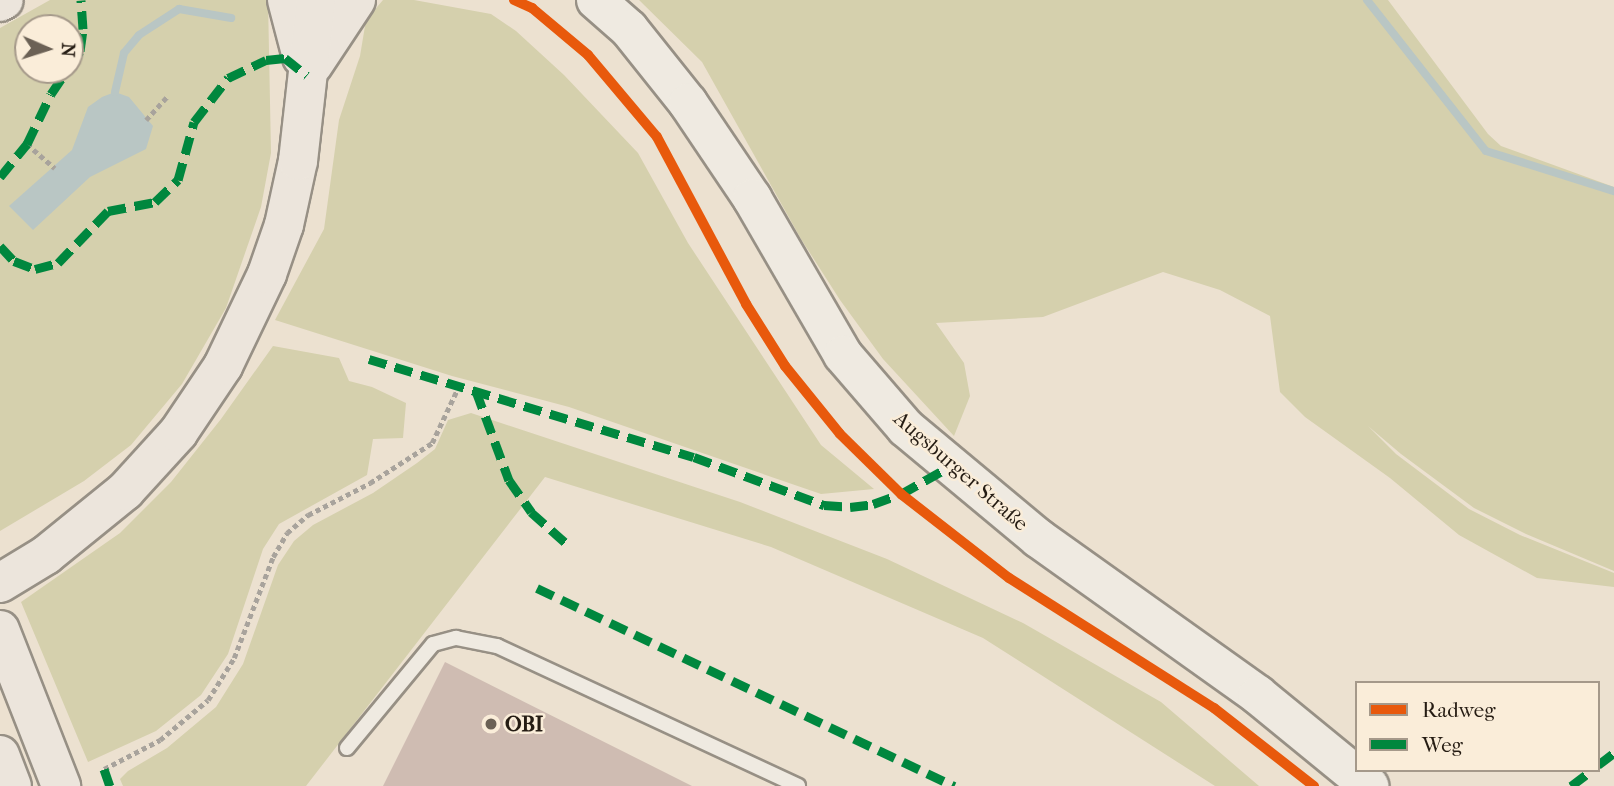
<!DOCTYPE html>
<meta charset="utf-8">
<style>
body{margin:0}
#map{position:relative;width:1614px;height:786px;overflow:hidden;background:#ece1d0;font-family:"IM FELL French Canon",serif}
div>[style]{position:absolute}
.green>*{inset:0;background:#d5d0ad}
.water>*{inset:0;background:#b9c6c4}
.stream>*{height:8px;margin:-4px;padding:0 4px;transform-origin:4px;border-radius:4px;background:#b9c6c4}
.building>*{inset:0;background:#cfbcb2}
.path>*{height:4.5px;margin-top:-2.25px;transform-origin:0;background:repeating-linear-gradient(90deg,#a8a39c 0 5px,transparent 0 8.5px)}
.roads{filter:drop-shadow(2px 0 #979085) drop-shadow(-2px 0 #979085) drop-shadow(0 2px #979085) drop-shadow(0 -2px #979085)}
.lane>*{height:14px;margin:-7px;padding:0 7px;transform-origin:7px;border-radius:7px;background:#efeae1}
.secondary>*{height:38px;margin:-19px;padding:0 19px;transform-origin:19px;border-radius:19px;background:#efeae1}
.highway>*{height:38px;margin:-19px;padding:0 19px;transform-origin:19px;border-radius:19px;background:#ece5dc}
.quiet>*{height:9px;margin-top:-4.5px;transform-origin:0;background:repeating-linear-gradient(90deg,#00873e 0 18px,transparent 0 27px)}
.cycleway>*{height:10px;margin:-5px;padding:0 5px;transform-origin:5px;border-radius:5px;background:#e8590c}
.dots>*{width:19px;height:19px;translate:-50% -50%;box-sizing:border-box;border:4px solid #faedd9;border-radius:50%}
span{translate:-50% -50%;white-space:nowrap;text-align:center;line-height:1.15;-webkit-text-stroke:5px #faedd9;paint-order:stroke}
.street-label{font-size:21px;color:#251c13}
.poi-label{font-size:21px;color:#251c13;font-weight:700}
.left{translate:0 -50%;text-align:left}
.legend{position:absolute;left:1355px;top:681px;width:245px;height:91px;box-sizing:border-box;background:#faedd9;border:2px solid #a5998a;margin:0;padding:9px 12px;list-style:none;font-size:21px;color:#251c13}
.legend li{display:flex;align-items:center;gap:14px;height:35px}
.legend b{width:35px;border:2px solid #a5998a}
.north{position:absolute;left:14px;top:14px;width:70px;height:70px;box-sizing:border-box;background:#faedd9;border:2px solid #a5998a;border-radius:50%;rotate:93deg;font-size:19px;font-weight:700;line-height:28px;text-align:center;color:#251c13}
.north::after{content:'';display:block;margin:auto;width:24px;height:32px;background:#6b6155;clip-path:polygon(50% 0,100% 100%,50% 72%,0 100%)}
</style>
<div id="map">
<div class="green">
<i style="clip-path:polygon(evenodd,50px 0,268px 0,271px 153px,261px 207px,226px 308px,182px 384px,131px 445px,84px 481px,0 531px,0 28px,50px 0,28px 28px,70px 28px,70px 70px,28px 70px,28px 28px)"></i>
<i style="clip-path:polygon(383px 0,414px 0,491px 14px,516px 31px,564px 75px,638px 153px,688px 243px,821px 445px,874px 489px,821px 494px,569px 407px,452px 376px,275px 320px,324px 229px,339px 120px,360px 56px,366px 20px)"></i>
<i style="clip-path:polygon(639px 0,1388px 0,1488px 134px,1501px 146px,1614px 187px,1614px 571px,1526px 534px,1474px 508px,1401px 454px,1368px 426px,1396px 454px,1469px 509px,1520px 535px,1614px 573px,1614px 587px,1537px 578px,1459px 535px,1390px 478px,1305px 417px,1280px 392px,1270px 316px,1220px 290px,1163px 272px,1043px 317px,936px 323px,964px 363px,970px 396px,954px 436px,883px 359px,840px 300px,801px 239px,702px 62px)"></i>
<i style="clip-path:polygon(273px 346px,339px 358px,349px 381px,372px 387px,406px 403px,403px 438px,373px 439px,367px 475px,279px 524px,263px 549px,228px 654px,201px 695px,156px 731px,88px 762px,21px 602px,120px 533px,171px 482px,221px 419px)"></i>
<i style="clip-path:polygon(471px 413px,740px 502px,887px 559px,1023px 623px,1161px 702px,1259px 786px,1215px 786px,983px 638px,771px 547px,545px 477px,306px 786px,123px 786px,120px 779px,128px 771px,167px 748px,216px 707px,243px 664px,278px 565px,294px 541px,313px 525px,373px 493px,417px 463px,435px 449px,448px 420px)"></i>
</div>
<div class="water">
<i style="clip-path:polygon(115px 92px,129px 97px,153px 126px,146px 149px,90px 177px,33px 230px,9px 206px,72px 150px,88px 107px,102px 97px)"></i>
</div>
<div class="stream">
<i style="left:1367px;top:0;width:192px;rotate:51.8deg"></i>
<i style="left:1486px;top:151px;width:134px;rotate:17.4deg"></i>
<i style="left:115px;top:92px;width:40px;rotate:-77deg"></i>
<i style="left:124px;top:53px;width:23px;rotate:-50deg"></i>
<i style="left:139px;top:35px;width:48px;rotate:-33deg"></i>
<i style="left:179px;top:9px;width:53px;rotate:9.8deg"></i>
</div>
<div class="building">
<i style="clip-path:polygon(445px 662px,692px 786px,383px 786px)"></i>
</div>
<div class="path">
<i style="left:146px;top:120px;width:31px;rotate:-48deg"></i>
<i style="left:27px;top:144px;width:37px;rotate:41deg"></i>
<i style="left:104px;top:769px;width:63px;rotate:-27.4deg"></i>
<i style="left:160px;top:740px;width:62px;rotate:-39.8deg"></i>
<i style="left:208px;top:700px;width:49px;rotate:-58.2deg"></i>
<i style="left:234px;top:658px;width:108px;rotate:-68.9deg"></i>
<i style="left:273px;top:557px;width:28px;rotate:-60deg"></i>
<i style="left:287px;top:533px;width:28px;rotate:-41deg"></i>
<i style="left:308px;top:515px;width:70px;rotate:-27.3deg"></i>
<i style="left:370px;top:483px;width:74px;rotate:-32.8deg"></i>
<i style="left:432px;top:443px;width:63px;rotate:-64.7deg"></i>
</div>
<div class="roads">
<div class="lane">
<i style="left:347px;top:748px;width:135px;rotate:-50.4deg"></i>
<i style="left:433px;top:644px;width:24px;rotate:-15deg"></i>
<i style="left:456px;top:638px;width:42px;rotate:11deg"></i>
<i style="left:497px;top:646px;width:332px;rotate:24.9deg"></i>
</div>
<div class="secondary">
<i style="left:596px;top:0;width:44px;rotate:41.3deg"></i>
<i style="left:629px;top:29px;width:95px;rotate:51.4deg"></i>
<i style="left:688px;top:103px;width:115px;rotate:56deg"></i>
<i style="left:752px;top:198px;width:181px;rotate:59.9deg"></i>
<i style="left:843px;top:355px;width:96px;rotate:49.2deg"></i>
<i style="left:906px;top:428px;width:172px;rotate:39.8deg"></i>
<i style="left:1038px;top:538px;width:270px;rotate:35.5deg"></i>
<i style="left:1258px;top:695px;width:144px;rotate:39.3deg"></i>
</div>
<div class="highway">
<i style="left:287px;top:0;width:59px;rotate:75.3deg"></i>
<i style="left:0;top:2px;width:4px;rotate:-27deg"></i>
<i style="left:313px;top:65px;width:78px;rotate:-56.5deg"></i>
<i style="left:0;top:583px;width:54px;rotate:-31.3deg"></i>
<i style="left:46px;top:555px;width:102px;rotate:-39deg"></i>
<i style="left:125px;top:491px;width:79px;rotate:-47.6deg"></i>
<i style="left:178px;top:433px;width:81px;rotate:-56.1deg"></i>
<i style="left:223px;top:366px;width:102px;rotate:-64.4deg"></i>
<i style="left:267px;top:274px;width:52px;rotate:-70.9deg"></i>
<i style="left:284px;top:225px;width:66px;rotate:-77.7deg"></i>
<i style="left:298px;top:161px;width:162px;rotate:-83.6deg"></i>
<i style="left:0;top:630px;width:168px;rotate:68.6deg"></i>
<i style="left:0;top:755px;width:33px;rotate:69deg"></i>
</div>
</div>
<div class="quiet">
<i style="left:70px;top:65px;width:17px;rotate:-54deg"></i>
<i style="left:80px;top:51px;width:22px;rotate:-82deg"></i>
<i style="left:83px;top:29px;width:29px;rotate:-94deg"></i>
<i style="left:0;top:177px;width:43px;rotate:-50.7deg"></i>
<i style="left:27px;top:144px;width:55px;rotate:-64.4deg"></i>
<i style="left:51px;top:94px;width:29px;rotate:-56deg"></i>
<i style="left:0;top:246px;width:21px;rotate:47deg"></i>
<i style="left:14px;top:261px;width:22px;rotate:21deg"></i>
<i style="left:35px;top:269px;width:24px;rotate:-15deg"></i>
<i style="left:58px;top:263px;width:72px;rotate:-46.1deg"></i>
<i style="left:108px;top:211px;width:48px;rotate:-10.8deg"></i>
<i style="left:155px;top:202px;width:32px;rotate:-44deg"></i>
<i style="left:178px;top:180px;width:60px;rotate:-74.6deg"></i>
<i style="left:194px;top:122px;width:56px;rotate:-52.3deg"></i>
<i style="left:228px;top:78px;width:42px;rotate:-25.3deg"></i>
<i style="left:266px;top:60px;width:19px;rotate:-6deg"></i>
<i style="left:285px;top:58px;width:28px;rotate:39deg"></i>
<i style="left:369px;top:359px;width:339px;rotate:16.8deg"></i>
<i style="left:694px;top:457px;width:139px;rotate:20.3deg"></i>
<i style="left:824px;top:505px;width:26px;rotate:4deg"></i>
<i style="left:850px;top:507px;width:23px;rotate:-7deg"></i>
<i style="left:873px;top:504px;width:30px;rotate:-20deg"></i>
<i style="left:901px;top:494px;width:55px;rotate:-29.4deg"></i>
<i style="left:476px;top:391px;width:95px;rotate:69.7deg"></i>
<i style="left:509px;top:480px;width:39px;rotate:55deg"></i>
<i style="left:531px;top:512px;width:48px;rotate:41.6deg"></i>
<i style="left:537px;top:588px;width:462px;rotate:25.4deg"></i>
<i style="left:1598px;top:765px;width:20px;rotate:-37deg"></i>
<i style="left:104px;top:769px;width:18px;rotate:71deg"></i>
<i style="left:1571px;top:786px;width:26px;rotate:-37deg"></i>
</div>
<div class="cycleway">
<i style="left:514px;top:0;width:20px;rotate:24deg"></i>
<i style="left:532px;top:8px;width:73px;rotate:40deg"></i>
<i style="left:588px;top:55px;width:107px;rotate:49.9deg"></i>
<i style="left:657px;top:137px;width:189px;rotate:61.9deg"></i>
<i style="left:746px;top:304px;width:73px;rotate:57.8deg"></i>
<i style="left:785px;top:366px;width:87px;rotate:51deg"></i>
<i style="left:840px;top:434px;width:86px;rotate:44.5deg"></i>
<i style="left:901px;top:494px;width:137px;rotate:37.9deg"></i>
<i style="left:1009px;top:578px;width:243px;rotate:32.4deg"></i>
<i style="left:1214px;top:708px;width:127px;rotate:38deg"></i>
</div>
<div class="dots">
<i style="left:491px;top:724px;background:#6b6155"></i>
</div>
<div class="street-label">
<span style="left:961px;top:471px;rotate:41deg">Augsburger Straße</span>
</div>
<div class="poi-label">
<span class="left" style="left:505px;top:724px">OBI</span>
</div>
<ul class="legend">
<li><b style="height:9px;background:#e8590c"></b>Radweg</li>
<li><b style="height:9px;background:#00873e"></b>Weg</li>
</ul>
<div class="north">N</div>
</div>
